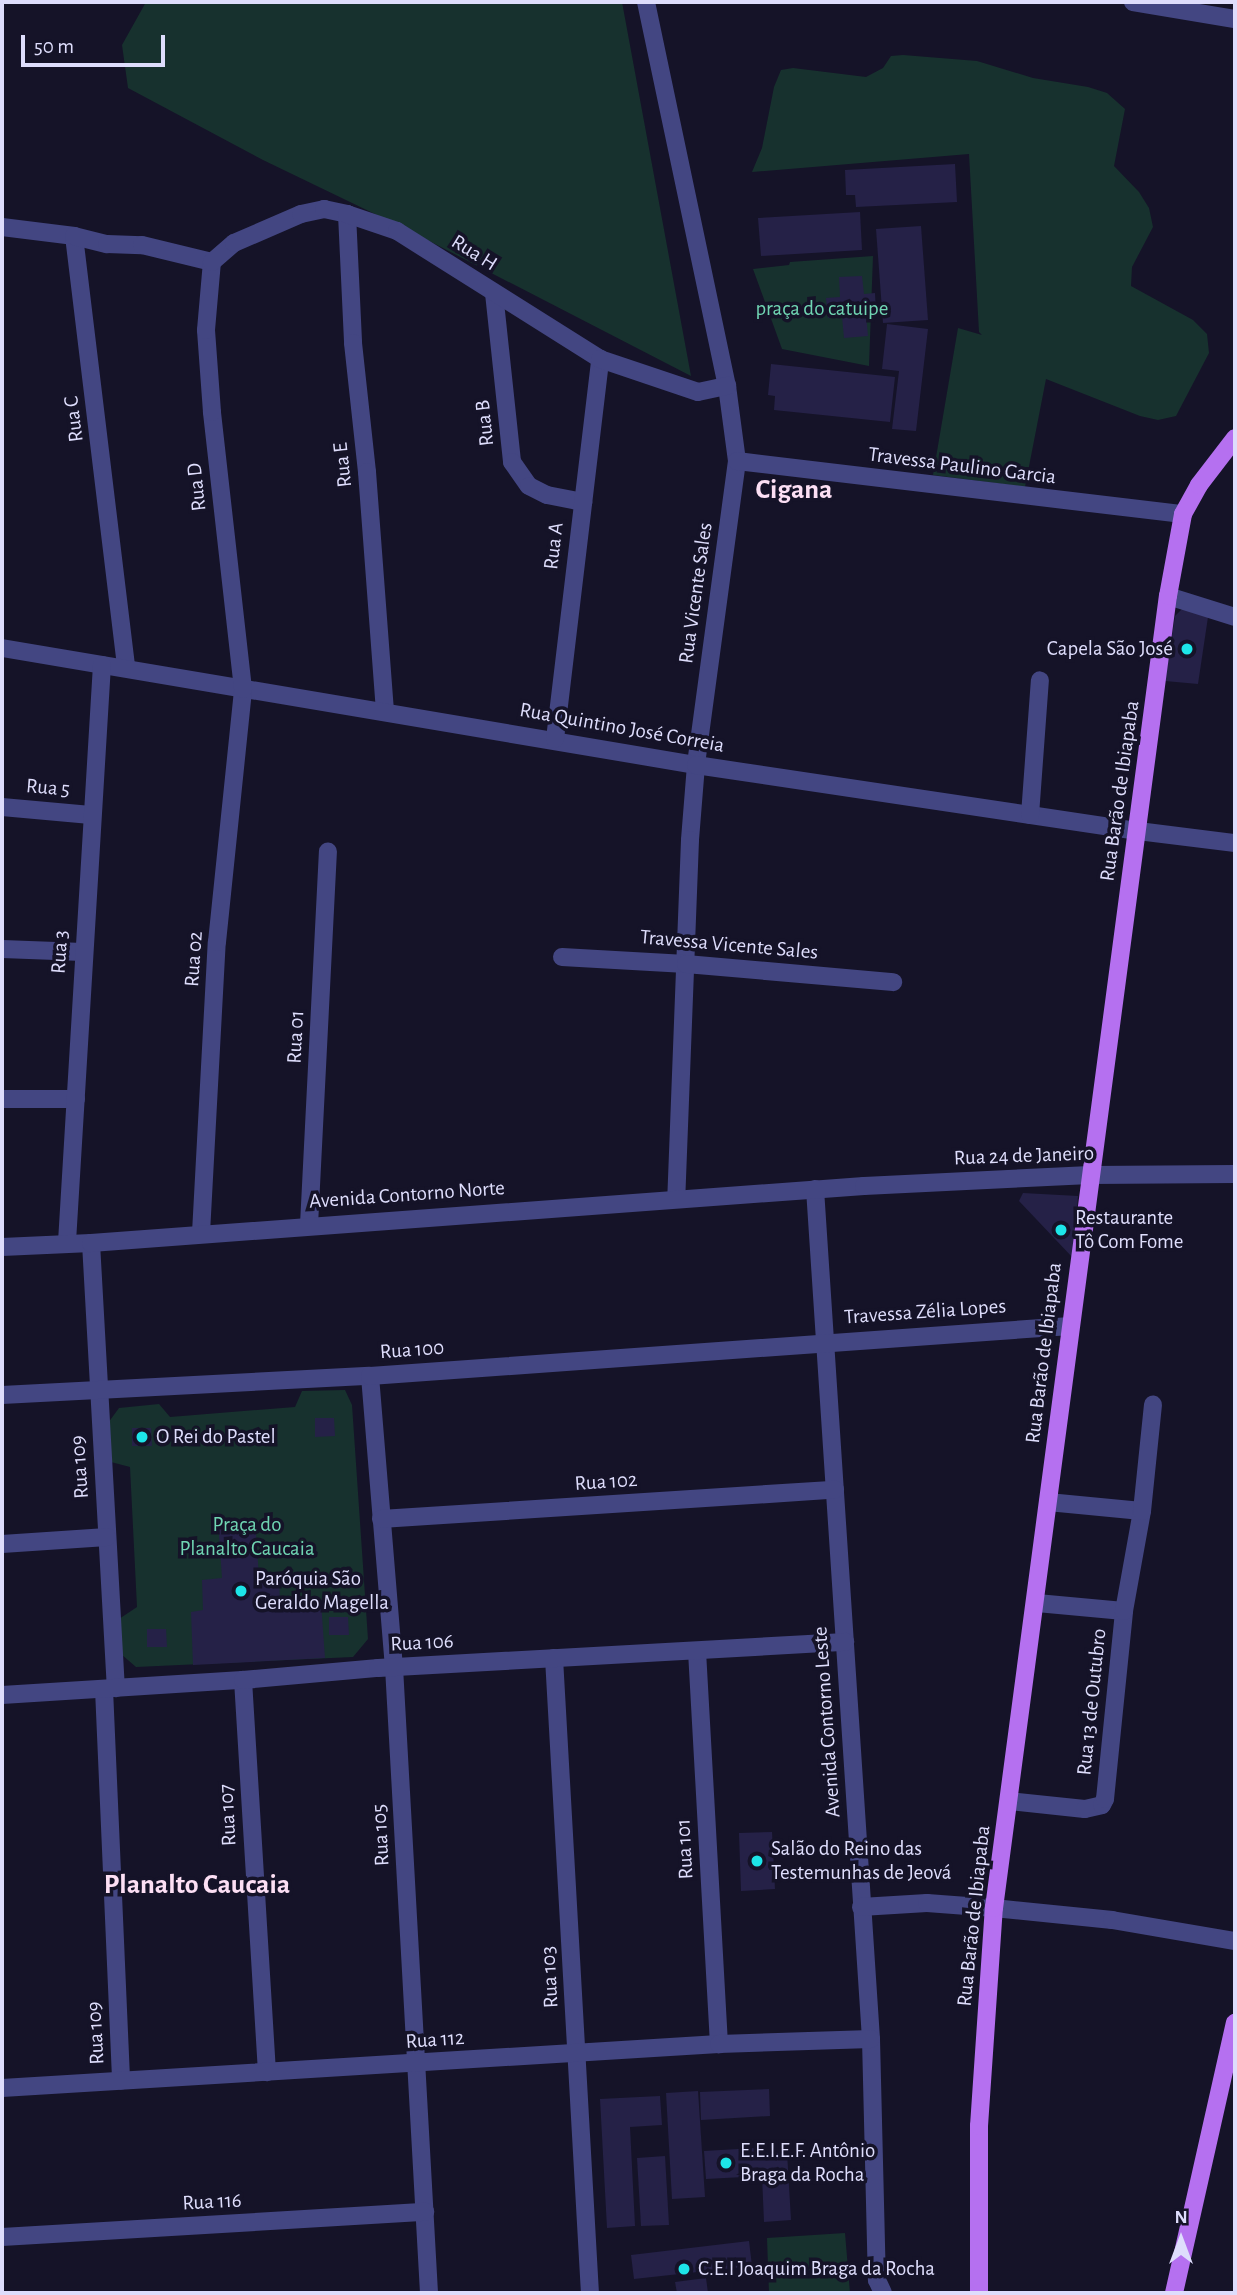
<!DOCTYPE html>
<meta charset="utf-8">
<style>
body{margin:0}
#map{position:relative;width:1237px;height:2295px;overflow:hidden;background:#151328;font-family:"Alegreya Sans",sans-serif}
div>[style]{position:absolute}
.green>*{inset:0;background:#17312e}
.building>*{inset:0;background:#252147}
.minor>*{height:18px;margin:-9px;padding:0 9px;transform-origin:9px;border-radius:9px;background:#434682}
.major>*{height:18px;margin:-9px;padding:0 9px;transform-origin:9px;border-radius:9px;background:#b570f0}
.dots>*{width:19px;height:19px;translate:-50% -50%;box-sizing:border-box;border:4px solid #151328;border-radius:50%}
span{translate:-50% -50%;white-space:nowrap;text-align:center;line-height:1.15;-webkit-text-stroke:7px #151328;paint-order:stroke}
.street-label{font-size:21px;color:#deddfc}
.park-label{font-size:21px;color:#70d5b3}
.poi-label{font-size:21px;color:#deddfc}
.right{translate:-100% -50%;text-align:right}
.left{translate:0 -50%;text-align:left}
.district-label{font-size:28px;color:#fcdff4;font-weight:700}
.frame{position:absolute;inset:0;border:4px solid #deddfc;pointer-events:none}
.north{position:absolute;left:1146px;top:2204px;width:70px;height:70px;-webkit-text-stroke:5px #151328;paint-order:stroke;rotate:0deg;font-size:19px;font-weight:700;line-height:28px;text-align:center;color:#deddfc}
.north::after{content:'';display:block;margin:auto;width:24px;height:32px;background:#deddfc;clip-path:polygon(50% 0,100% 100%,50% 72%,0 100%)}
.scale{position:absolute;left:21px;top:35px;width:144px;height:32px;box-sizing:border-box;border:4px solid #deddfc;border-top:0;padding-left:9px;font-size:21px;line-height:24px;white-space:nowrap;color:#deddfc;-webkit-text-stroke:5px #151328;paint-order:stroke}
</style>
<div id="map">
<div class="green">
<i style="clip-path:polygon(146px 2px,622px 2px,691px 376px,406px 229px,263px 160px,128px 88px,122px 45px)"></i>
<i style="clip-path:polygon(903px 55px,977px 61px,1033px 78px,1088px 87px,1107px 93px,1125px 109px,1114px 166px,1139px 192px,1149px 208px,1153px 227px,1132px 267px,1131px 286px,1193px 320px,1207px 334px,1209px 353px,1176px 416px,1158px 420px,1140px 416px,1046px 379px,1025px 487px,933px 475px,958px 328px,982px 335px,979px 332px,969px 154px,752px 172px,762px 148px,774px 87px,781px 70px,793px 68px,866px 77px,883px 68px,891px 56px)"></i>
<i style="clip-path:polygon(873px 256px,869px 366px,782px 349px,753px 269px,789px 265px,790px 262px)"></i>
<i style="clip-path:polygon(345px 1390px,352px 1405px,368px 1639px,353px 1657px,136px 1667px,121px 1654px,119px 1619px,137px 1607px,130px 1467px,111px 1462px,108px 1423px,119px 1408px,159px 1404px,170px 1417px,295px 1407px,302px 1391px)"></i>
<i style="clip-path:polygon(845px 2233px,850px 2293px,769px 2293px,767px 2238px)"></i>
</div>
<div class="building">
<i style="clip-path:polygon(955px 164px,957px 202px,856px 207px,855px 195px,846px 195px,845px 170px)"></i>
<i style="clip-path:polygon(860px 212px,862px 250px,761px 256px,758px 218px)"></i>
<i style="clip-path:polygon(921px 226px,928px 320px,883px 323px,876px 229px)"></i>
<i style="clip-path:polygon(862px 276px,864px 294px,875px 293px,876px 313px,866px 314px,868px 336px,844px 338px,842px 317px,828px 318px,826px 298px,840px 297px,839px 277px)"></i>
<i style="clip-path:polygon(887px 324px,928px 329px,916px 431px,892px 429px,899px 371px,882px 369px)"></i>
<i style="clip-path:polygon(771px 364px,895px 377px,890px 422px,774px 410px,775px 396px,768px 395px)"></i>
<i style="clip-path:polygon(1184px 607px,1208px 617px,1198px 684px,1165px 681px,1175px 616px)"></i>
<i style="clip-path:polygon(1023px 1193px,1078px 1196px,1073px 1258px,1019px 1201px)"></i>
<i style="clip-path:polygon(315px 1418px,334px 1418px,335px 1436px,315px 1437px)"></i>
<i style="clip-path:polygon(132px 1428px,151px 1428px,152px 1446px,132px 1446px)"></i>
<i style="clip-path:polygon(255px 1519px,259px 1577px,279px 1576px,280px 1605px,321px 1602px,325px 1658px,193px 1665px,191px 1612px,203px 1610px,202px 1580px,222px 1578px,218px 1521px)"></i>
<i style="clip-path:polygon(329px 1617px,348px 1617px,349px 1635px,329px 1635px)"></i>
<i style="clip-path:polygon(147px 1629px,166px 1629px,167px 1647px,147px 1647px)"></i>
<i style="clip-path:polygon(772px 1832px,775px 1889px,741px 1891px,739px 1833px)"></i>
<i style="clip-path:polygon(769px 2089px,770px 2116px,701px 2120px,700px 2092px)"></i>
<i style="clip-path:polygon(698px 2091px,705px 2197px,672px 2199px,666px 2093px)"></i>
<i style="clip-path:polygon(660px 2096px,662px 2125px,630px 2127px,635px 2226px,607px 2228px,600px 2099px)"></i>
<i style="clip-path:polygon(755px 2148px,755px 2154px,787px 2152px,791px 2220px,764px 2222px,762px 2176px,706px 2179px,704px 2151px)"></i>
<i style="clip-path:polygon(665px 2156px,669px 2225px,641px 2226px,637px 2158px)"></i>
<i style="clip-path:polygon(749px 2241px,752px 2266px,634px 2279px,631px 2255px)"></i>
<i style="clip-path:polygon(706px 2278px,708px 2293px,677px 2293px,675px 2282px)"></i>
</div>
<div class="minor">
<i style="left:646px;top:2px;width:392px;rotate:78.1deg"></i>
<i style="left:727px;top:386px;width:76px;rotate:82.4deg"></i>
<i style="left:737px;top:461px;width:307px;rotate:97.7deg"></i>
<i style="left:696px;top:765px;width:75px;rotate:94.6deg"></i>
<i style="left:690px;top:840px;width:358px;rotate:92.2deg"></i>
<i style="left:1133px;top:2px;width:103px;rotate:9.5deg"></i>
<i style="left:347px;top:214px;width:129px;rotate:87.3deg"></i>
<i style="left:353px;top:343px;width:130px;rotate:83.8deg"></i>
<i style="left:367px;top:472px;width:240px;rotate:85.7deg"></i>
<i style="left:2px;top:227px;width:73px;rotate:7.1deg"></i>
<i style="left:74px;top:236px;width:435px;rotate:83.1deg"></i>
<i style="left:74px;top:236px;width:34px;rotate:14deg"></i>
<i style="left:107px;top:244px;width:35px;rotate:2deg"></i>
<i style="left:142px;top:245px;width:72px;rotate:13.7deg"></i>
<i style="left:494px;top:293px;width:170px;rotate:83.9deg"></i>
<i style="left:512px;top:462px;width:29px;rotate:55deg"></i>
<i style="left:529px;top:486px;width:20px;rotate:27deg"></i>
<i style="left:547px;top:495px;width:37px;rotate:11deg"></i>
<i style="left:737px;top:461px;width:449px;rotate:6.8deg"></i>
<i style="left:1168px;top:596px;width:70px;rotate:17.4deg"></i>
<i style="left:2px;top:648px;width:704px;rotate:9.57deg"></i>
<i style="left:696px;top:765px;width:447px;rotate:8.5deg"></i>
<i style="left:1138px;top:831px;width:98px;rotate:7.1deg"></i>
<i style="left:555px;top:739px;width:383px;rotate:-83.2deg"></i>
<i style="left:2px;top:807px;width:89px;rotate:5.1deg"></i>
<i style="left:1030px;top:815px;width:135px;rotate:-85.8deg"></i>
<i style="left:2px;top:949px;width:81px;rotate:2.1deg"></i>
<i style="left:562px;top:957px;width:124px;rotate:3.2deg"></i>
<i style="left:686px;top:964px;width:208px;rotate:5deg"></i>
<i style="left:2px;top:1099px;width:74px"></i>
<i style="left:815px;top:1189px;width:852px;rotate:86.23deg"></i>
<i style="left:871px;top:2039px;width:241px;rotate:88.6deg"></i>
<i style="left:877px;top:2280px;width:14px;rotate:65deg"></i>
<i style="left:309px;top:1225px;width:374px;rotate:-87.1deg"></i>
<i style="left:201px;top:1233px;width:291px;rotate:-86.9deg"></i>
<i style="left:217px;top:942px;width:254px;rotate:-84.1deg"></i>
<i style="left:243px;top:689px;width:279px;rotate:-96.4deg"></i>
<i style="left:212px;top:412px;width:82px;rotate:-94.2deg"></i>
<i style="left:206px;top:330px;width:68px;rotate:-85deg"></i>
<i style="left:212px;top:262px;width:29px;rotate:-41deg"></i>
<i style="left:234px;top:243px;width:73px;rotate:-23.4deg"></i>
<i style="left:301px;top:214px;width:24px;rotate:-12deg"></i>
<i style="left:324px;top:209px;width:24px;rotate:12deg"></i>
<i style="left:347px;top:214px;width:53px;rotate:18.8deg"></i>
<i style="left:397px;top:231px;width:240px;rotate:32.2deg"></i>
<i style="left:600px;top:359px;width:103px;rotate:18.6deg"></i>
<i style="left:698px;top:392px;width:30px;rotate:-12deg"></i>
<i style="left:67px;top:1242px;width:578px;rotate:-86.53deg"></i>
<i style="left:91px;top:1243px;width:446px;rotate:86.8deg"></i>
<i style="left:2px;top:1247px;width:89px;rotate:-2.6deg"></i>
<i style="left:91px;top:1243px;width:775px;rotate:-4.22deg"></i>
<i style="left:864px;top:1186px;width:226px;rotate:-2.8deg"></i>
<i style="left:1090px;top:1175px;width:145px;rotate:-0.4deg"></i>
<i style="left:370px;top:1376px;width:292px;rotate:85.3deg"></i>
<i style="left:394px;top:1667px;width:627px;rotate:86.8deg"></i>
<i style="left:2px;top:1395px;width:368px;rotate:-3deg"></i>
<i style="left:370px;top:1376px;width:702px;rotate:-4.09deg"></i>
<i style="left:1048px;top:1502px;width:94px;rotate:5.5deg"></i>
<i style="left:381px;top:1519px;width:455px;rotate:-3.7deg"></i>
<i style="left:2px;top:1544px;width:105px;rotate:-3.8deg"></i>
<i style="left:1037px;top:1603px;width:87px;rotate:5.3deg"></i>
<i style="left:697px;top:1651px;width:394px;rotate:86.8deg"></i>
<i style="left:554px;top:1658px;width:636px;rotate:86.76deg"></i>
<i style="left:243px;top:1680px;width:393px;rotate:86.5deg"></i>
<i style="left:104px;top:1689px;width:392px;rotate:87.5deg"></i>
<i style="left:2px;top:1695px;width:241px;rotate:-3.6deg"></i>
<i style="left:243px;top:1680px;width:136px;rotate:-5.1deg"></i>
<i style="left:378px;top:1668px;width:468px;rotate:-3.2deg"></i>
<i style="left:1009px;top:1801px;width:76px;rotate:6deg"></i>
<i style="left:1085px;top:1809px;width:17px;rotate:-13deg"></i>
<i style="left:1102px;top:1805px;width:7px;rotate:-63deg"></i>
<i style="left:1105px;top:1799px;width:189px;rotate:-84.2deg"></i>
<i style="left:1124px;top:1611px;width:102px;rotate:-79.8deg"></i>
<i style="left:1142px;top:1511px;width:107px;rotate:-84.1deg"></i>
<i style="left:861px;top:1907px;width:66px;rotate:-3.5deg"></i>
<i style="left:927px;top:1903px;width:67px;rotate:4.3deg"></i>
<i style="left:994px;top:1908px;width:119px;rotate:5.8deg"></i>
<i style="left:1112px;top:1920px;width:125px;rotate:9.7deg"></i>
<i style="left:2px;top:2088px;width:718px;rotate:-3.51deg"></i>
<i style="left:719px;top:2044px;width:152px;rotate:-1.9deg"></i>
<i style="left:2px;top:2237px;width:424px;rotate:-3.4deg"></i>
</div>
<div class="major">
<i style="left:979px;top:2293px;width:167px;rotate:-90deg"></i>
<i style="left:979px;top:2126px;width:219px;rotate:-86.1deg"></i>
<i style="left:994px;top:1908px;width:1323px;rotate:-82.45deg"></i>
<i style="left:1168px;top:596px;width:83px;rotate:-79.6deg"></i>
<i style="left:1183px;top:514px;width:33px;rotate:-61deg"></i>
<i style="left:1199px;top:485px;width:59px;rotate:-52.5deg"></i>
<i style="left:1174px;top:2293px;width:277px;rotate:-77.3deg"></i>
</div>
<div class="dots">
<i style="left:1187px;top:649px;background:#1de5e8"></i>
<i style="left:1061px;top:1230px;background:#1de5e8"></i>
<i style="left:142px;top:1437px;background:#1de5e8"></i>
<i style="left:241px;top:1591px;background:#1de5e8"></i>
<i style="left:757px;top:1861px;background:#1de5e8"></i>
<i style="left:726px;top:2163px;background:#1de5e8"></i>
<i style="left:684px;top:2269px;background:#1de5e8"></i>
</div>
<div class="street-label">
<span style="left:474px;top:253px;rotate:32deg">Rua H</span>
<span style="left:74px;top:419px;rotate:-97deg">Rua C</span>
<span style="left:485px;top:423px;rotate:-96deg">Rua B</span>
<span style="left:343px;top:465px;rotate:-96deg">Rua E</span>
<span style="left:962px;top:466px;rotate:7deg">Travessa Paulino Garcia</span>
<span style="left:197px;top:487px;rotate:-96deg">Rua D</span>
<span style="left:554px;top:546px;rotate:-83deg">Rua A</span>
<span style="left:696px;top:593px;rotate:-82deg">Rua Vicente Sales</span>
<span style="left:622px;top:728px;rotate:10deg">Rua Quintino José Correia</span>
<span style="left:48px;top:788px;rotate:5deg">Rua 5</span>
<span style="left:1120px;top:791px;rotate:-82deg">Rua Barão de Ibiapaba</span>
<span style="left:729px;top:945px;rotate:5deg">Travessa Vicente Sales</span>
<span style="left:60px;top:952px;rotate:-86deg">Rua 3</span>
<span style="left:194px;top:959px;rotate:-86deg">Rua 02</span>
<span style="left:296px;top:1037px;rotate:-87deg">Rua 01</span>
<span style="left:1024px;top:1156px;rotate:-2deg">Rua 24 de Janeiro</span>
<span style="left:407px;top:1195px;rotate:-4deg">Avenida Contorno Norte</span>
<span style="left:925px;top:1312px;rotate:-4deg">Travessa Zélia Lopes</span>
<span style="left:412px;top:1350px;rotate:-4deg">Rua 100</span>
<span style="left:1044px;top:1353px;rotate:-83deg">Rua Barão de Ibiapaba</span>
<span style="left:80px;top:1467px;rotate:-94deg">Rua 109</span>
<span style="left:606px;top:1482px;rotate:-4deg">Rua 102</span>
<span style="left:422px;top:1643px;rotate:-3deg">Rua 106</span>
<span style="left:1092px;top:1702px;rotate:-84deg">Rua 13 de Outubro</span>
<span style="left:827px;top:1722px;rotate:-94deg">Avenida Contorno Leste</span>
<span style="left:228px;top:1815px;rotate:-93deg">Rua 107</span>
<span style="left:381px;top:1835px;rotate:-93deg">Rua 105</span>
<span style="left:685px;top:1849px;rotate:-93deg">Rua 101</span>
<span style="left:974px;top:1916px;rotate:-84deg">Rua Barão de Ibiapaba</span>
<span style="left:550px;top:1977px;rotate:-93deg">Rua 103</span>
<span style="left:96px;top:2033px;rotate:-93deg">Rua 109</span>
<span style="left:435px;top:2040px;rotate:-4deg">Rua 112</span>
<span style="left:212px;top:2202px;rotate:-3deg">Rua 116</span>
</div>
<div class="park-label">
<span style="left:822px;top:309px">praça do catuipe</span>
<span style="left:247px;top:1537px">Praça do<br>Planalto Caucaia</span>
</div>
<div class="poi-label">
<span class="right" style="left:1173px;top:649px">Capela São José</span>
<span class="left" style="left:1075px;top:1230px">Restaurante<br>Tô Com Fome</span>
<span class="left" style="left:156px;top:1437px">O Rei do Pastel</span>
<span class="left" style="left:255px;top:1591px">Paróquia São<br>Geraldo Magella</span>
<span class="left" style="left:771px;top:1861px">Salão do Reino das<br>Testemunhas de Jeová</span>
<span class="left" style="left:740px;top:2163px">E.E.I.E.F. Antônio<br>Braga da Rocha</span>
<span class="left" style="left:698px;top:2269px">C.E.I Joaquim Braga da Rocha</span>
</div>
<div class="district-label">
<span style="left:794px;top:490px">Cigana</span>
<span style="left:197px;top:1885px">Planalto Caucaia</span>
</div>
<div class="frame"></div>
<div class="north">N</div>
<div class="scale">50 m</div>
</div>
